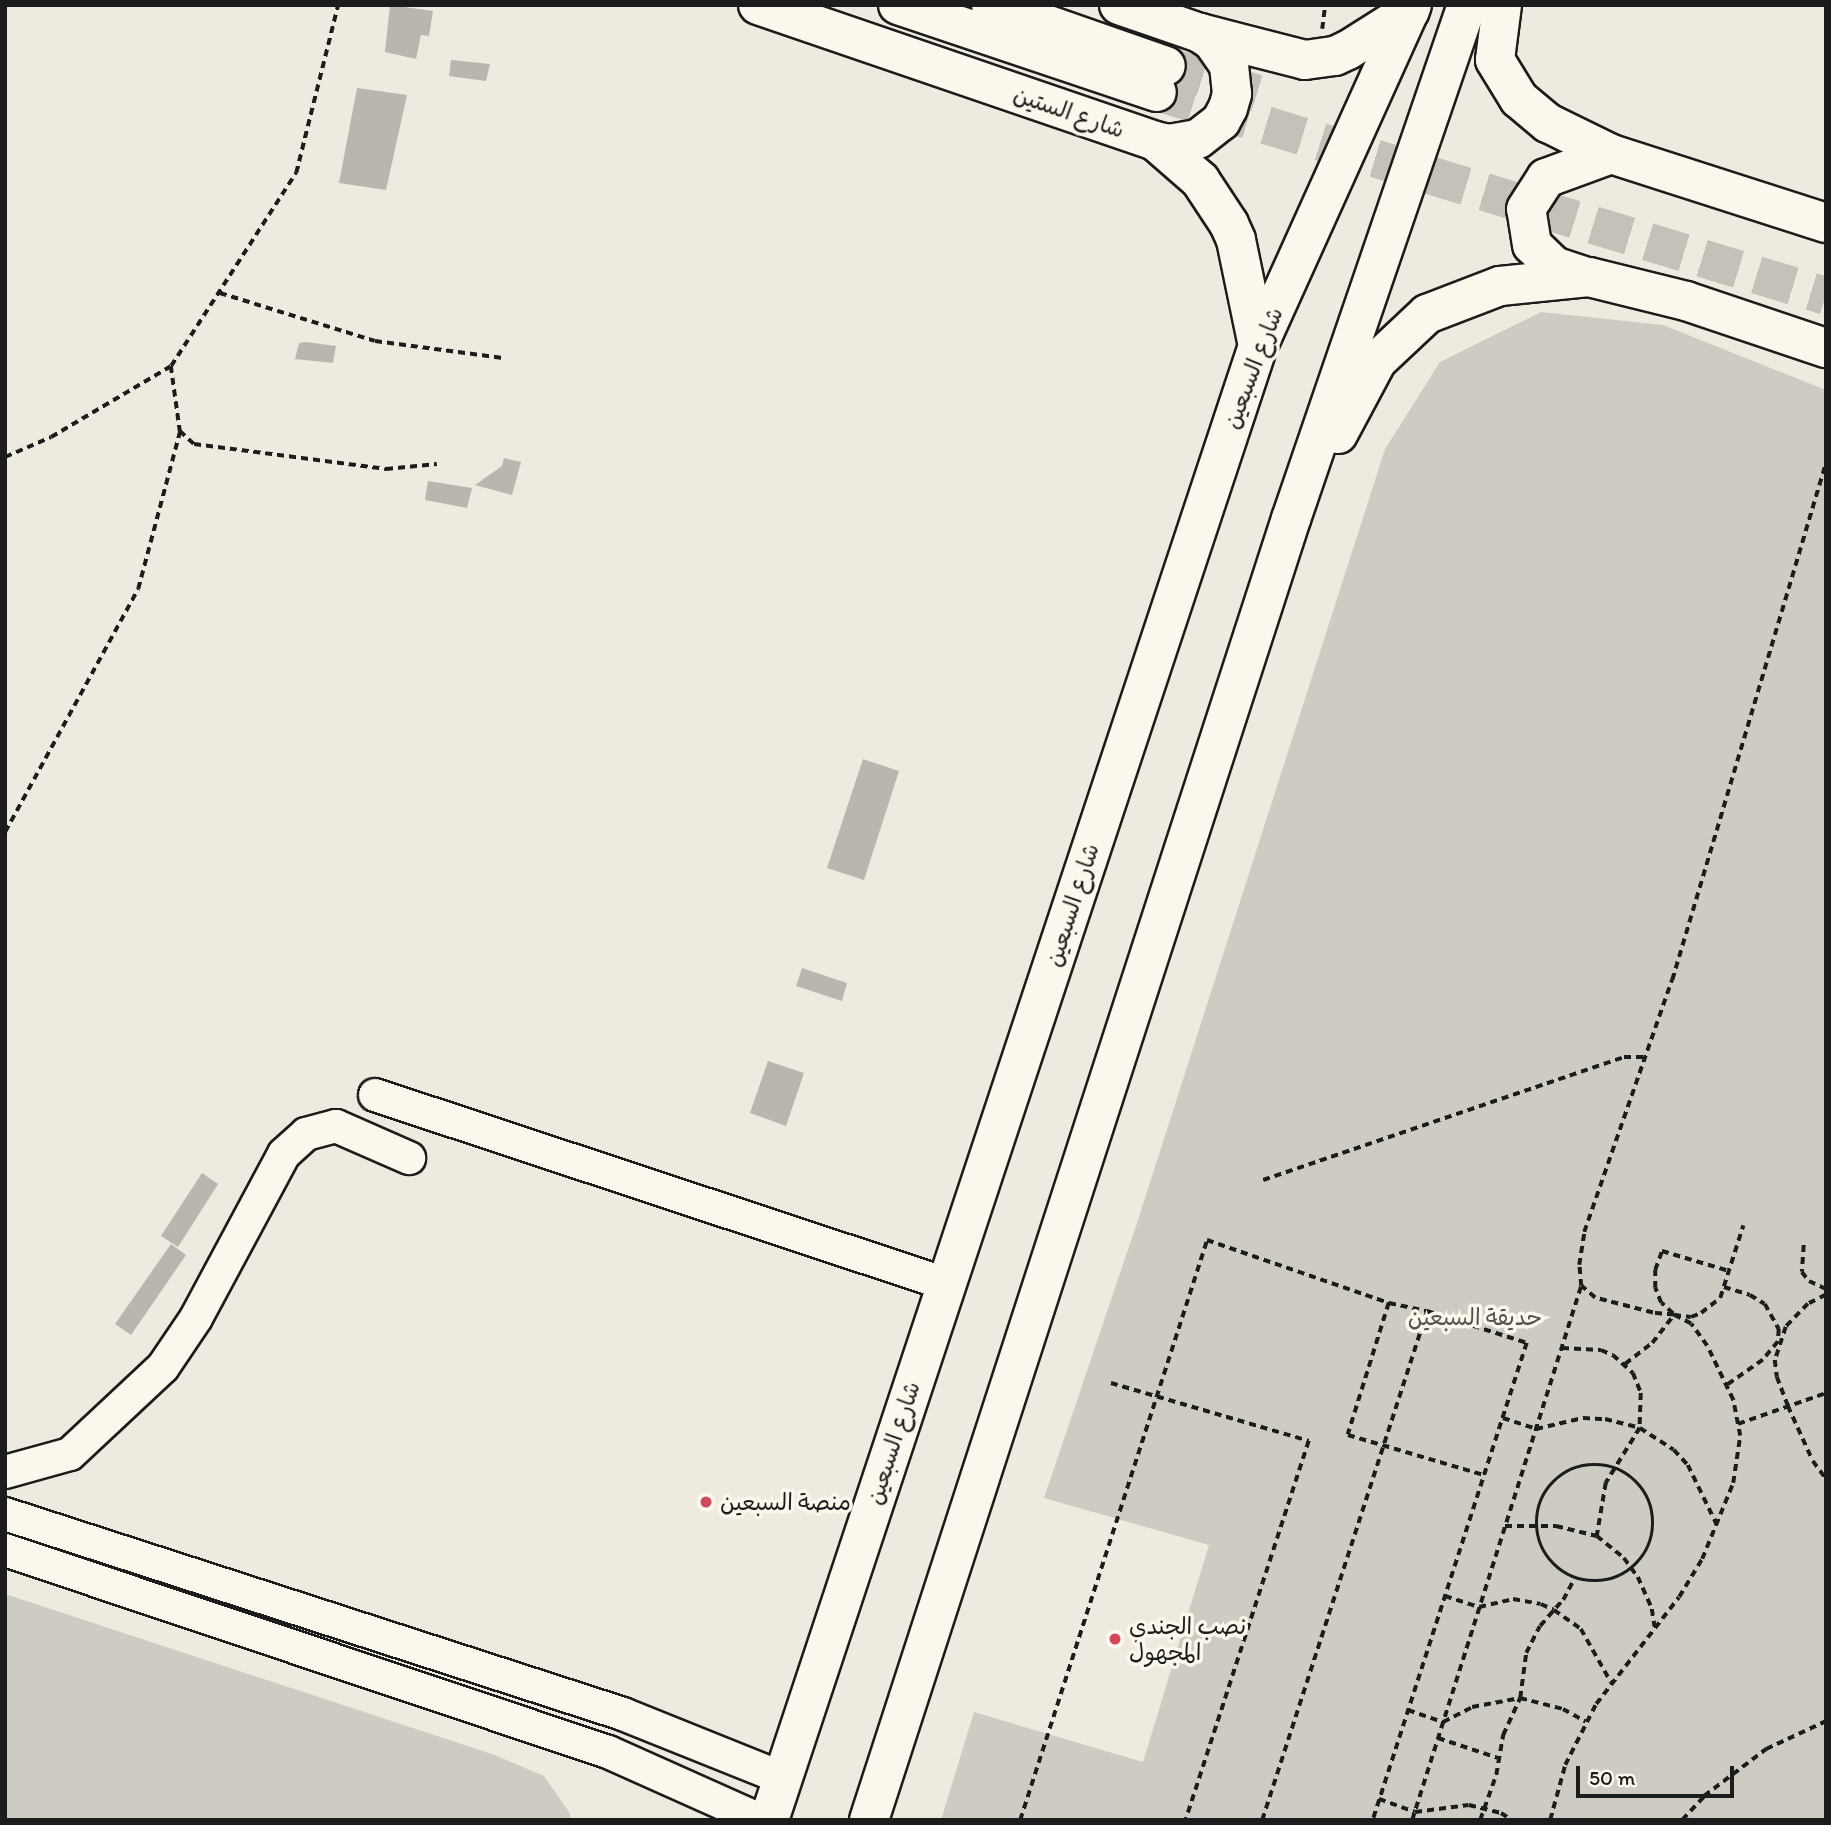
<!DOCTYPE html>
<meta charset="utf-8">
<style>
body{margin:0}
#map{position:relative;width:1831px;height:1825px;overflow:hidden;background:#eeeadf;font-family:Itim,"Playpen Sans Arabic",sans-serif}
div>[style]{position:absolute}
.green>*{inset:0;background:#ceccc2}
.building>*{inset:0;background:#b9b6af}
.highway-tunnel>*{height:38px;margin-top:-19px;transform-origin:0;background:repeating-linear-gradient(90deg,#c4c1b8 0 38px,transparent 0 57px)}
.path>*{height:3.5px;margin-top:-1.75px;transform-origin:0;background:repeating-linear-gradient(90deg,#1c1c1c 0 7px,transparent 0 12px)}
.path>.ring{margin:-1.75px;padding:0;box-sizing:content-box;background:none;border:3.5px solid #1c1c1c;border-radius:50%}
.roads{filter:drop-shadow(2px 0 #1c1c1c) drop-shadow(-2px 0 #1c1c1c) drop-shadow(0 2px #1c1c1c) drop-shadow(0 -2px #1c1c1c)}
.minor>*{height:32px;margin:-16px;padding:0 16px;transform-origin:16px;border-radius:16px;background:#fbf7ec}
.major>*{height:38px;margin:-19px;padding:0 19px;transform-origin:19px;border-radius:19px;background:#fbf7ec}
.highway>*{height:38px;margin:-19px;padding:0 19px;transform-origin:19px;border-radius:19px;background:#fbf7ec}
.dots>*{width:19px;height:19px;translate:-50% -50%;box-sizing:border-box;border:4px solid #fbf7ec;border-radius:50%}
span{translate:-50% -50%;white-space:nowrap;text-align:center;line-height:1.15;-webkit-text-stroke:7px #fbf7ec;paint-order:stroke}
.street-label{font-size:23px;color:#1c1c1c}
.park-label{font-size:23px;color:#51514e}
.poi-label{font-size:23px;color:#1c1c1c}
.left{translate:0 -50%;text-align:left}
.frame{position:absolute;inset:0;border:7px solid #1c1c1c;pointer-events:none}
.scale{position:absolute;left:1576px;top:1766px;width:158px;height:32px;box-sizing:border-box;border:4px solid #1c1c1c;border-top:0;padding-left:9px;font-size:21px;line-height:24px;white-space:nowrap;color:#1c1c1c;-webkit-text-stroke:5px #fbf7ec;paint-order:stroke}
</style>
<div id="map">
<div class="green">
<i style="clip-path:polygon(1541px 312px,1663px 325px,1826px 390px,1826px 1820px,941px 1820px,974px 1712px,1143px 1762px,1209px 1545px,1044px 1498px,1137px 1223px,1385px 449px,1440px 362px)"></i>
<i style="clip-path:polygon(5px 1594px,492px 1754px,544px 1776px,569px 1812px,571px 1820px,5px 1820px)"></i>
</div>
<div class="building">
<i style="clip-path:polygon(390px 5px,433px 11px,429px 36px,421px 35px,416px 59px,385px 52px)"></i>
<i style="clip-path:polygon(451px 60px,490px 64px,486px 81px,449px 76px)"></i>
<i style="clip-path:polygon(357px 88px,407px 95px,386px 190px,339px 183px)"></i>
<i style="clip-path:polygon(306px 342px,336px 346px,333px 363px,295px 359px,299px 343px)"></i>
<i style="clip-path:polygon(504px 458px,521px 462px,512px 495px,475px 485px,502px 466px)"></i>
<i style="clip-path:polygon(428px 481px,472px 488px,467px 508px,425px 500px)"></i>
<i style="clip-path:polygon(863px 759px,899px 771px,864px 880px,827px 868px)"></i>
<i style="clip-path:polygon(802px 968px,847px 983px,842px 1001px,796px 986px)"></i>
<i style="clip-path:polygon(768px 1061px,804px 1073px,786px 1126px,750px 1113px)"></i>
<i style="clip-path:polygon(202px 1173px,218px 1184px,178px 1247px,161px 1236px)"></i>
<i style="clip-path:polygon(171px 1244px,186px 1255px,131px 1335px,115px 1324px)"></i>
</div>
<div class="highway-tunnel">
<i style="left:1166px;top:66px;width:100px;rotate:16.8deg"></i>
<i style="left:1157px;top:92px;width:699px;rotate:16.96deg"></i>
</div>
<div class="path">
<i style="left:1322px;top:29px;width:24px;rotate:-83deg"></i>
<i style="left:220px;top:293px;width:162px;rotate:17.2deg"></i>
<i style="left:375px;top:341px;width:129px;rotate:7.6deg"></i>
<i style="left:171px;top:366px;width:66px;rotate:82.1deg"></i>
<i style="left:180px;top:431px;width:19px;rotate:43deg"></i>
<i style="left:194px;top:444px;width:194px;rotate:7.4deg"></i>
<i style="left:386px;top:469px;width:51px;rotate:-5.6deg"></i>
<i style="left:5px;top:457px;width:50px;rotate:-23.5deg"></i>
<i style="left:51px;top:437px;width:139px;rotate:-30.6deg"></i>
<i style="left:171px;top:366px;width:230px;rotate:-57.1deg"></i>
<i style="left:296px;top:173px;width:173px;rotate:-76deg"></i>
<i style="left:5px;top:832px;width:277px;rotate:-61.3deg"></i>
<i style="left:138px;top:589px;width:163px;rotate:-75.1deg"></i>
<i style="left:1263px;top:1180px;width:381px;rotate:-18.8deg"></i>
<i style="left:1624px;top:1057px;width:21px"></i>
<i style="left:1804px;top:1245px;width:27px;rotate:94deg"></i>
<i style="left:1802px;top:1272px;width:11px;rotate:52deg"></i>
<i style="left:1809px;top:1281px;width:19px;rotate:25deg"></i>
<i style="left:1724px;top:1287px;width:27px;rotate:17deg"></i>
<i style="left:1750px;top:1295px;width:17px;rotate:31deg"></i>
<i style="left:1765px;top:1304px;width:29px;rotate:61deg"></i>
<i style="left:1779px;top:1329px;width:13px;rotate:94deg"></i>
<i style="left:1778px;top:1342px;width:23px;rotate:130deg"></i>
<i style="left:1763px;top:1360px;width:45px;rotate:144.9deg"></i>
<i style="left:1826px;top:1295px;width:20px;rotate:153deg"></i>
<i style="left:1808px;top:1304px;width:32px;rotate:134deg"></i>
<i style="left:1786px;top:1327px;width:35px;rotate:108deg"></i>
<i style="left:1775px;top:1360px;width:17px;rotate:83deg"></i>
<i style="left:1777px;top:1377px;width:31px;rotate:69deg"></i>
<i style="left:1788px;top:1406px;width:60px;rotate:65.6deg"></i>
<i style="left:1813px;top:1461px;width:22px;rotate:54deg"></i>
<i style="left:1389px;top:1303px;width:138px;rotate:107.3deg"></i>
<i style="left:1348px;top:1435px;width:142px;rotate:16.4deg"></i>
<i style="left:1673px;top:1314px;width:16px;rotate:-137deg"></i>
<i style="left:1661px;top:1303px;width:16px;rotate:-112deg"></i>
<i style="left:1655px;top:1288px;width:18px;rotate:-90deg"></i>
<i style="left:1655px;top:1270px;width:20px;rotate:-70deg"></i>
<i style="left:1662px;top:1251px;width:70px;rotate:16.6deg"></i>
<i style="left:1562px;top:1348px;width:39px;rotate:3deg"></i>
<i style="left:1601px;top:1350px;width:13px;rotate:23deg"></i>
<i style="left:1613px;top:1355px;width:27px;rotate:42deg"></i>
<i style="left:1633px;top:1373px;width:22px;rotate:68deg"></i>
<i style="left:1641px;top:1393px;width:35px;rotate:92deg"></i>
<i style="left:1640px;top:1428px;width:65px;rotate:121.7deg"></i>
<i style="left:1606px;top:1483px;width:54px;rotate:99.6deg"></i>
<i style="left:1625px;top:1364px;width:34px;rotate:-38deg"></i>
<i style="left:1652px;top:1343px;width:36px;rotate:-52deg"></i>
<i style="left:1674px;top:1315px;width:17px;rotate:7deg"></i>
<i style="left:1691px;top:1317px;width:11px;rotate:-22deg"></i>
<i style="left:1701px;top:1313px;width:24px;rotate:-38deg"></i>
<i style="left:1720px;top:1298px;width:76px;rotate:-72.3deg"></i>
<i style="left:1111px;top:1383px;width:206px;rotate:16.3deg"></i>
<i style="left:1309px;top:1441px;width:398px;rotate:108deg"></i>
<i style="left:1503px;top:1418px;width:35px;rotate:18deg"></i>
<i style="left:1536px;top:1429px;width:48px;rotate:-13.2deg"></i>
<i style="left:1583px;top:1418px;width:22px;rotate:3deg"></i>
<i style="left:1605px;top:1419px;width:36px;rotate:14deg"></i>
<i style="left:1640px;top:1428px;width:40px;rotate:32.9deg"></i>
<i style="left:1674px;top:1450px;width:21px;rotate:47deg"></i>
<i style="left:1688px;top:1465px;width:67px;rotate:64.2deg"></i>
<i style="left:1738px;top:1424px;width:93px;rotate:-19.4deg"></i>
<i class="ring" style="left:1537px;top:1465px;width:112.5px;height:112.5px"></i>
<i style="left:1505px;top:1526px;width:51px"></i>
<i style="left:1556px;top:1526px;width:42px;rotate:13.7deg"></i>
<i style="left:1597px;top:1536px;width:35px;rotate:39deg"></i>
<i style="left:1624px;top:1558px;width:24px;rotate:54deg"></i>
<i style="left:1638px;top:1577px;width:35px;rotate:66deg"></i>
<i style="left:1652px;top:1609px;width:18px;rotate:81deg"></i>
<i style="left:1445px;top:1596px;width:36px;rotate:18deg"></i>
<i style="left:1479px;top:1607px;width:35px;rotate:-13deg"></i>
<i style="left:1513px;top:1599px;width:28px;rotate:10deg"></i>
<i style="left:1541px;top:1604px;width:14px;rotate:25deg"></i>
<i style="left:1554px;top:1610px;width:33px;rotate:35deg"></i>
<i style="left:1581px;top:1629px;width:61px;rotate:60.5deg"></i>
<i style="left:1408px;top:1710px;width:37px;rotate:19deg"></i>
<i style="left:1443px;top:1722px;width:33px;rotate:-27deg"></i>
<i style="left:1472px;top:1707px;width:49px;rotate:-10.6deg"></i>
<i style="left:1520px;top:1698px;width:44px;rotate:14.3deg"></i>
<i style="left:1563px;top:1709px;width:26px;rotate:29deg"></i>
<i style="left:1438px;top:1738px;width:63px;rotate:18.4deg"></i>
<i style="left:1379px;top:1799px;width:38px;rotate:20deg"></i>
<i style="left:1415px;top:1812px;width:54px;rotate:-7.4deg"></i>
<i style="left:1469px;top:1805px;width:33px;rotate:14deg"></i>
<i style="left:1501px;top:1813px;width:13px;rotate:32deg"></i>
<i style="left:1020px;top:1820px;width:609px;rotate:-72.13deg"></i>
<i style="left:1207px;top:1240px;width:193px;rotate:19.1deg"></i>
<i style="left:1389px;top:1303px;width:39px;rotate:12deg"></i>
<i style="left:1427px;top:1311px;width:105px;rotate:17.7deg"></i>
<i style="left:1527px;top:1343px;width:501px;rotate:107.89deg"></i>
<i style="left:1262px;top:1820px;width:535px;rotate:-72.04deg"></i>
<i style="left:1412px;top:1820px;width:560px;rotate:-72.44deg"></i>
<i style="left:1480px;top:1820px;width:48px;rotate:-70.4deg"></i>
<i style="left:1496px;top:1775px;width:41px;rotate:-80.1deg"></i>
<i style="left:1503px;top:1735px;width:41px;rotate:-65.3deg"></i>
<i style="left:1520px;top:1698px;width:45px;rotate:-82.4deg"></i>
<i style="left:1526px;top:1653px;width:30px;rotate:-63deg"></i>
<i style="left:1540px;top:1626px;width:35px;rotate:-49deg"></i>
<i style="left:1563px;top:1600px;width:24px;rotate:-62deg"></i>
<i style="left:1550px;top:1820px;width:57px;rotate:-74.7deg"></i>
<i style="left:1565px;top:1765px;width:68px;rotate:-63.1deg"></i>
<i style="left:1596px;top:1704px;width:135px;rotate:-52.2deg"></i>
<i style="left:1679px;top:1597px;width:44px;rotate:-58.8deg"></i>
<i style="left:1702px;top:1559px;width:82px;rotate:-67.8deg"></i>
<i style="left:1733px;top:1483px;width:48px;rotate:-81.5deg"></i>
<i style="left:1740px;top:1436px;width:37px;rotate:-101deg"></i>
<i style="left:1733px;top:1400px;width:60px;rotate:-115.7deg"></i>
<i style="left:1707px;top:1346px;width:27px;rotate:-126deg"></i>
<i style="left:1691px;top:1324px;width:19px;rotate:-152deg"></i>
<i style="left:1674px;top:1315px;width:21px;rotate:-175deg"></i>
<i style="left:1653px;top:1313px;width:60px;rotate:-165.5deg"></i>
<i style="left:1595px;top:1298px;width:18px;rotate:-139deg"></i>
<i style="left:1581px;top:1286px;width:21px;rotate:-95deg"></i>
<i style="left:1579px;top:1265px;width:33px;rotate:-81deg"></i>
<i style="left:1584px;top:1232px;width:267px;rotate:-70.8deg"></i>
<i style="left:1672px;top:980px;width:540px;rotate:-73.44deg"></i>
<i style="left:1682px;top:1820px;width:33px;rotate:-47deg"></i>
<i style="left:1704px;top:1796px;width:78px;rotate:-37.2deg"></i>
<i style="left:1766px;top:1749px;width:66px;rotate:-25deg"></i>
</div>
<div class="roads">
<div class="minor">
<i style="left:375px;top:1095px;width:601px;rotate:18.31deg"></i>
<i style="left:5px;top:1472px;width:67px;rotate:-15.5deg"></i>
<i style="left:70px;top:1454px;width:127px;rotate:-43.1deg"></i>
<i style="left:163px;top:1367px;width:59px;rotate:-56deg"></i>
<i style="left:196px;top:1318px;width:186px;rotate:-61.8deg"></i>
<i style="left:284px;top:1154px;width:30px;rotate:-42deg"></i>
<i style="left:306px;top:1134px;width:31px;rotate:-15deg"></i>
<i style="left:336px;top:1126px;width:80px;rotate:23.7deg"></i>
<i style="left:5px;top:1514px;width:650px;rotate:17.93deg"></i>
<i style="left:623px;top:1714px;width:171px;rotate:21.9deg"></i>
<i style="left:5px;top:1550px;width:636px;rotate:18.52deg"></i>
<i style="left:608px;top:1752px;width:167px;rotate:24.1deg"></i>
</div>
<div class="major">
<i style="left:758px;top:5px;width:420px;rotate:18.9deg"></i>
<i style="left:1155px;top:141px;width:60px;rotate:40.9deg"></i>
<i style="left:1200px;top:180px;width:53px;rotate:56.6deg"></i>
<i style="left:1229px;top:224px;width:17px;rotate:66deg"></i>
<i style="left:1236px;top:240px;width:108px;rotate:78.3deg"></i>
<i style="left:1119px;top:5px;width:86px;rotate:19.1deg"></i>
<i style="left:1200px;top:33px;width:108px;rotate:14.4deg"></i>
<i style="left:1305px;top:60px;width:30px;rotate:-8deg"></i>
<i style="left:1335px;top:56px;width:14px;rotate:-25deg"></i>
<i style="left:1348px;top:50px;width:73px;rotate:-32.2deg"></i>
<i style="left:1502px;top:5px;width:55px;rotate:97.3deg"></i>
<i style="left:1495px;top:60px;width:46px;rotate:58.4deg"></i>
<i style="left:1519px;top:99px;width:38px;rotate:40deg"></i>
<i style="left:1548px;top:123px;width:70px;rotate:26.2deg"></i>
<i style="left:1611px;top:154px;width:226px;rotate:17.8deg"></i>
<i style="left:1155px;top:141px;width:14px;rotate:12deg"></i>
<i style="left:1169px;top:144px;width:29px;rotate:-10deg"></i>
<i style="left:1198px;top:139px;width:29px;rotate:-38deg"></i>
<i style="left:1221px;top:121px;width:15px;rotate:-62deg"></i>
<i style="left:1228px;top:108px;width:15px;rotate:-74deg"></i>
<i style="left:1232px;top:94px;width:29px;rotate:-96deg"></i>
<i style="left:1229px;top:65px;width:29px;rotate:-125deg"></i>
<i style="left:1212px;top:41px;width:14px;rotate:-146deg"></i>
<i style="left:1587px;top:277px;width:35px;rotate:-162deg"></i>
<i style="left:1554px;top:266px;width:30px;rotate:-136deg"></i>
<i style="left:1532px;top:245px;width:36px;rotate:-99deg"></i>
<i style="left:1526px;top:209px;width:37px;rotate:-57deg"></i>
<i style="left:1546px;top:178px;width:69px;rotate:-20.3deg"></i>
<i style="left:1338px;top:434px;width:83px;rotate:-61.9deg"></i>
<i style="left:1377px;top:361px;width:69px;rotate:-43.2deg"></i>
<i style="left:1427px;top:314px;width:78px;rotate:-21deg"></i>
<i style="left:1500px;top:286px;width:89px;rotate:-5.8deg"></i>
<i style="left:1589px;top:277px;width:100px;rotate:13.9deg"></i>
<i style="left:1686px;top:301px;width:148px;rotate:18.6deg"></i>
<i style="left:769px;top:1820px;width:1553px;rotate:-71.65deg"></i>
<i style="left:1258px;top:346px;width:374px;rotate:-65.7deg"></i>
<i style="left:869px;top:1820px;width:1368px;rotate:-72.03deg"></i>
<i style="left:1291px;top:519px;width:543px;rotate:-71.1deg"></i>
</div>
<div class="highway">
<i style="left:898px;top:5px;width:273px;rotate:18.6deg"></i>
<i style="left:991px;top:5px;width:185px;rotate:19.2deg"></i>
</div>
</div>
<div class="dots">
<i style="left:706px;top:1502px;background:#d1495b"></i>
<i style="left:1115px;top:1639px;background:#d1495b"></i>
</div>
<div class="street-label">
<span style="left:1069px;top:112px;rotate:19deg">شارع الستين</span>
<span style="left:1253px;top:368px;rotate:-69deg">شارع السبعين</span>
<span style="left:1072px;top:905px;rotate:-72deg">شارع السبعين</span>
<span style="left:893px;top:1443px;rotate:-72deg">شارع السبعين</span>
</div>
<div class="park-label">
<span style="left:1475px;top:1317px">حديقة السبعين</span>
</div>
<div class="poi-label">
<span class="left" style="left:720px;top:1502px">منصة السبعين</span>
<span class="left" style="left:1129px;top:1639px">نصب الجندي<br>المجهول</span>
</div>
<div class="frame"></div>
<div class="scale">50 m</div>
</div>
